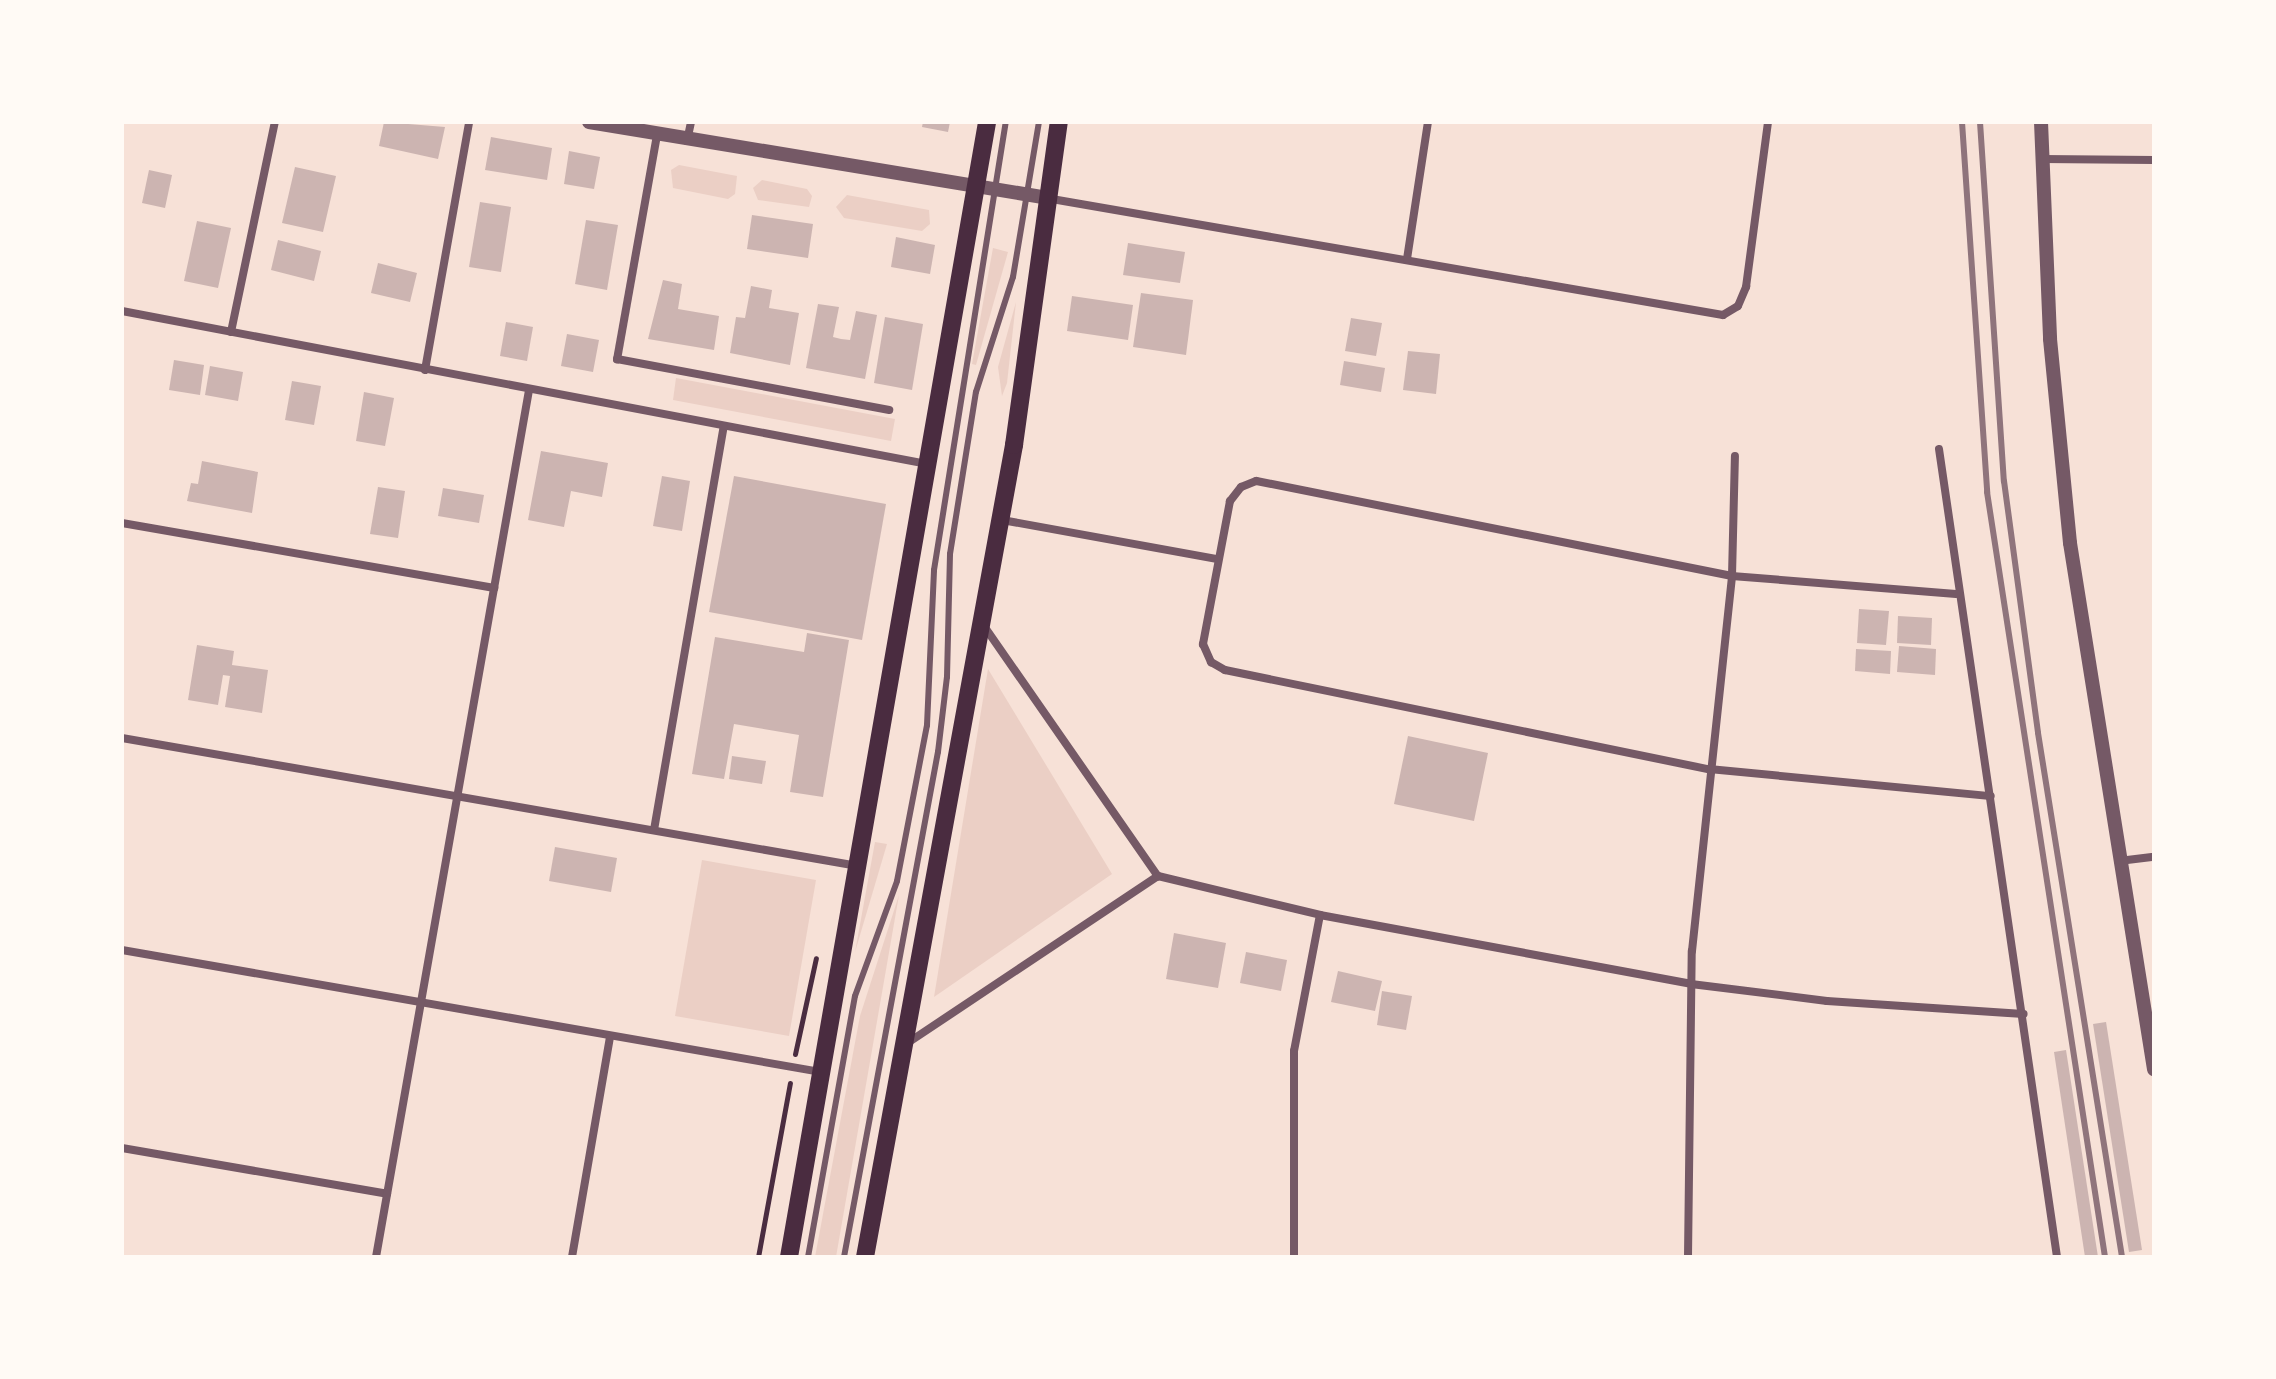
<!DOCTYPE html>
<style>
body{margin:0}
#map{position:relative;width:2276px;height:1379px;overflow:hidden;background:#f7e1d7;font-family:"Space Grotesk",sans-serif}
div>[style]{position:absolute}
.green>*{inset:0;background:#ebcfc5}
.building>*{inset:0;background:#ccb4b1}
.path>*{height:5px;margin:-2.5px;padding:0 2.5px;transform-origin:2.5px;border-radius:2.5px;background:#4a2c40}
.service>*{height:6px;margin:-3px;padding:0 3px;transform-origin:3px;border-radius:3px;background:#755966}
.minor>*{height:8px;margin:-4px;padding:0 4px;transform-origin:4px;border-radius:4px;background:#755966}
.tertiary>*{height:14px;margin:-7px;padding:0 7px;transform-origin:7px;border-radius:7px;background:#755966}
.primary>*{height:18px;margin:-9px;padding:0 9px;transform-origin:9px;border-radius:9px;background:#4a2c40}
.rail>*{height:6px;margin:-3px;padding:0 3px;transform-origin:3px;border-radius:3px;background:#8f747c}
span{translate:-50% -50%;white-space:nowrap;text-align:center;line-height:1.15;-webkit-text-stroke:8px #fffaf5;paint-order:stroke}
.frame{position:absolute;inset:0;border:124px solid #fffaf5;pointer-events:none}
</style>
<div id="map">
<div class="green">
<i style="clip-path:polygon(679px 165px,737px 176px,735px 194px,728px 199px,673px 188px,671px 170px)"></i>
<i style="clip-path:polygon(762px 180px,807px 189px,812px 196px,809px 207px,758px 200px,753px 188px)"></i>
<i style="clip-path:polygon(847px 195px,929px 210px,930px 224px,922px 231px,844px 218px,836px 207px)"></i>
<i style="clip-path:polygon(993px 248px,1008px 252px,976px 365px,972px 364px)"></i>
<i style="clip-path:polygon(1016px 302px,1007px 383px,1002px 396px,998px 367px)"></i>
<i style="clip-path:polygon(676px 378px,895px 419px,891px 441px,673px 400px)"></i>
<i style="clip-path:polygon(988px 669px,1112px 874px,934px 997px)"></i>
<i style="clip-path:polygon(875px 842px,887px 844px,855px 952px)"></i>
<i style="clip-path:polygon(702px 860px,816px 880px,789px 1036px,675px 1016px)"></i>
<i style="clip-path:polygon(899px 895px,836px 1257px,815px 1257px,860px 1016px)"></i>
</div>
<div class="building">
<i style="clip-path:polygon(384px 122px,445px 127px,438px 159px,379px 146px)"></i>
<i style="clip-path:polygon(923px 122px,950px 122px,948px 132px,922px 127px)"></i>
<i style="clip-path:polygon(491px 137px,552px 148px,547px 180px,485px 170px)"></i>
<i style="clip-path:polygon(569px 151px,600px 157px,594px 189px,564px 184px)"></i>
<i style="clip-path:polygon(295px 167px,336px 176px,323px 232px,282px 223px)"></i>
<i style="clip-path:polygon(149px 170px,172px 175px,165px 208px,142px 203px)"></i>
<i style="clip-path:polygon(480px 202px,511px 207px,501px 272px,469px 267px)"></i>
<i style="clip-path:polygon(752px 215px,813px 224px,808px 258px,747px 249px)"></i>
<i style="clip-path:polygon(586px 220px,618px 225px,607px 290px,575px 284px)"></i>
<i style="clip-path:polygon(197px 221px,231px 228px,218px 288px,184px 281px)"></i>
<i style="clip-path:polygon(896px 237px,935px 245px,930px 274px,891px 267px)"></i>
<i style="clip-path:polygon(278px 240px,321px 251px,314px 281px,271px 270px)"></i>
<i style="clip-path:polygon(1128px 243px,1185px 252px,1180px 283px,1123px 275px)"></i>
<i style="clip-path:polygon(378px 263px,417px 273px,410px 302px,371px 293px)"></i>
<i style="clip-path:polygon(663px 280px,682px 284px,678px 309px,719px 316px,714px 350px,648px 339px)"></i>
<i style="clip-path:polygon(751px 286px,772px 290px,769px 308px,799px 313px,790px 365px,730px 353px,736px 317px,745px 318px)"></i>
<i style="clip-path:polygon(1141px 293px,1193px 300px,1186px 355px,1133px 347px)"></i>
<i style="clip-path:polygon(1072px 296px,1133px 305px,1128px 340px,1067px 331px)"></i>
<i style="clip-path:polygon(818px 304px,839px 307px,833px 337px,841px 339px,850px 340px,856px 311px,877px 315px,865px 379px,806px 368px)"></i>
<i style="clip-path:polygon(885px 317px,923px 324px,912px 390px,874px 383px)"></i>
<i style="clip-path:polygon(1351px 318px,1382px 323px,1376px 356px,1345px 351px)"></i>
<i style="clip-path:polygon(506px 322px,533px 327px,527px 361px,500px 356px)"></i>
<i style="clip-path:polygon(567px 334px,599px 340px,593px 372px,561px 366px)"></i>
<i style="clip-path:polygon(1408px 351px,1440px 354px,1436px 394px,1403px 390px)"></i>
<i style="clip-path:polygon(174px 360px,204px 365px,200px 395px,169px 390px)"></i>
<i style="clip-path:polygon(1344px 361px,1385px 368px,1381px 392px,1340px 385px)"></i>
<i style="clip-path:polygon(210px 366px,243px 372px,238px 401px,205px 395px)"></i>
<i style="clip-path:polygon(292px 381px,321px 386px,314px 425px,285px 420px)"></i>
<i style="clip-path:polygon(364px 392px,394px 398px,385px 446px,356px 441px)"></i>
<i style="clip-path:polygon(541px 451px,608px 463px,602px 497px,571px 491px,564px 527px,528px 520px)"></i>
<i style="clip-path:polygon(202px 461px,258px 472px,252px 513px,187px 501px,191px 483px,198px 484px)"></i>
<i style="clip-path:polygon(662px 476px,690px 481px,682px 531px,653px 526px)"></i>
<i style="clip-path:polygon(734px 476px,886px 504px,862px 640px,709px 612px)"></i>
<i style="clip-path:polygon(378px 487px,405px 491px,398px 538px,370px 534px)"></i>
<i style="clip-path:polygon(443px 488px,484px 495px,479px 523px,438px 516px)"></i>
<i style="clip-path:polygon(1859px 609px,1889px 611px,1886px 645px,1857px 643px)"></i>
<i style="clip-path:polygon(1898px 616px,1932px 618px,1931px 645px,1897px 643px)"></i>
<i style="clip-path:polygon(807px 633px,849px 640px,823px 797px,790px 792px,799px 735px,734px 724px,724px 779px,692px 774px,715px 637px,804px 652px)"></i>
<i style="clip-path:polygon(197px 645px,234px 651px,232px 665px,268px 670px,262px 713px,225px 707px,230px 676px,223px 675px,218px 705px,188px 700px)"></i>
<i style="clip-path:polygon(1899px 646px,1936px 649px,1935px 675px,1897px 672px)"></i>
<i style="clip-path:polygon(1856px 649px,1891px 651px,1890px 674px,1855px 671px)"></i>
<i style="clip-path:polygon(1408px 736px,1488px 753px,1474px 821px,1394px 804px)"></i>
<i style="clip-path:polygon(732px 756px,766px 761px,762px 784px,729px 779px)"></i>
<i style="clip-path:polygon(555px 847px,617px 858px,611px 892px,549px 881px)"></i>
<i style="clip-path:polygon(1174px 933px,1226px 943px,1218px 988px,1166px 979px)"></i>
<i style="clip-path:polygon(1246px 952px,1287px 960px,1281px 991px,1240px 983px)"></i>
<i style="clip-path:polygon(1338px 971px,1382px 981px,1375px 1011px,1331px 1002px)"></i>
<i style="clip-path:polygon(1382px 991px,1412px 996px,1406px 1030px,1377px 1025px)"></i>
<i style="clip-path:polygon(2106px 1022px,2142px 1250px,2129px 1252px,2093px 1024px)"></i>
<i style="clip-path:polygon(2066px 1050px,2098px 1257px,2085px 1257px,2054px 1052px)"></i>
</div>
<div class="path">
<i style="left:795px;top:1054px;width:98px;rotate:-77.7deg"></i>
<i style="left:758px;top:1257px;width:177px;rotate:-79.6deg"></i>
</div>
<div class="service">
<i style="left:808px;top:1257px;width:265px;rotate:-79.8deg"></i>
<i style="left:855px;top:996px;width:122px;rotate:-69.9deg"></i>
<i style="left:897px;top:881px;width:159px;rotate:-79.1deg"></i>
<i style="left:927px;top:725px;width:155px;rotate:-87.4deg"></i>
<i style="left:934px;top:570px;width:454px;rotate:-80.9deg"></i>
<i style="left:844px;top:1257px;width:514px;rotate:-79.46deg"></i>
<i style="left:938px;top:752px;width:76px;rotate:-83.2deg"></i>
<i style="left:947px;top:677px;width:123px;rotate:-88.6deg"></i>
<i style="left:950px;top:554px;width:164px;rotate:-80.9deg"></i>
<i style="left:976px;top:392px;width:121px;rotate:-72.2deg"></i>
<i style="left:1013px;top:277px;width:157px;rotate:-80.5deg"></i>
</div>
<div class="minor">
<i style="left:657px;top:135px;width:228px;rotate:100.1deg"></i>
<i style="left:617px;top:359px;width:277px;rotate:10.6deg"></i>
<i style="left:687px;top:141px;width:19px;rotate:-78deg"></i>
<i style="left:2042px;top:159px;width:112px;rotate:0.5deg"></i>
<i style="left:1046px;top:198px;width:687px;rotate:9.81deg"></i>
<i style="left:1723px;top:315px;width:17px;rotate:-31deg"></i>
<i style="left:1738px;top:306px;width:21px;rotate:-67deg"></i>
<i style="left:1746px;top:287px;width:166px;rotate:-82.4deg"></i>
<i style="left:1407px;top:259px;width:139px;rotate:-81.3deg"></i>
<i style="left:122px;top:311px;width:819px;rotate:10.76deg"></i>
<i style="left:231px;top:332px;width:215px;rotate:-78.2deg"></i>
<i style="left:425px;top:370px;width:252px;rotate:-79.9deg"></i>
<i style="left:1939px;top:449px;width:817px;rotate:81.69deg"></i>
<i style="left:1002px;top:520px;width:219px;rotate:10.3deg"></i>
<i style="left:122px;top:523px;width:378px;rotate:9.9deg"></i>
<i style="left:1956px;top:594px;width:225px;rotate:-175.4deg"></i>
<i style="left:1732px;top:576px;width:485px;rotate:-168.7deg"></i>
<i style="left:1256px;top:481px;width:16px;rotate:158deg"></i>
<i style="left:1241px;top:487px;width:18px;rotate:128deg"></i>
<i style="left:1230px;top:501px;width:146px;rotate:100.7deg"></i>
<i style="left:1203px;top:644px;width:20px;rotate:66deg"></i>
<i style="left:1211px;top:662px;width:16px;rotate:30deg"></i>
<i style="left:1225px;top:670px;width:494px;rotate:11.6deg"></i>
<i style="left:1709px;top:769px;width:283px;rotate:5.5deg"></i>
<i style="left:984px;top:626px;width:305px;rotate:55.2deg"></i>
<i style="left:1158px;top:876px;width:167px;rotate:13.5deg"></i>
<i style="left:1320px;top:915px;width:377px;rotate:10.5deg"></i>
<i style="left:1691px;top:984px;width:137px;rotate:7.1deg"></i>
<i style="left:1827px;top:1001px;width:197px;rotate:3.8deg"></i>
<i style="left:122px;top:738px;width:747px;rotate:9.87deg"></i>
<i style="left:654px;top:830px;width:410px;rotate:-80.2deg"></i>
<i style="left:2119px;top:861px;width:35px;rotate:-7deg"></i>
<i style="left:122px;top:950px;width:710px;rotate:9.9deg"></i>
<i style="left:906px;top:1044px;width:303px;rotate:-33.7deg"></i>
<i style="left:122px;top:1148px;width:269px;rotate:9.8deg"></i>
<i style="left:376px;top:1257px;width:880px;rotate:-79.99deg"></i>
<i style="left:572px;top:1257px;width:224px;rotate:-80.2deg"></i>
<i style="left:1294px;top:1257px;width:206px;rotate:-90deg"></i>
<i style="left:1294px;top:1051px;width:138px;rotate:-79.2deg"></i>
<i style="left:1688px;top:1257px;width:306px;rotate:-89.3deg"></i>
<i style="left:1692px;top:951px;width:377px;rotate:-83.9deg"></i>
<i style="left:1732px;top:576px;width:120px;rotate:-88.6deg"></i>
</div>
<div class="tertiary">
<i style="left:589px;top:122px;width:463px;rotate:9.4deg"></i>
<i style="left:2041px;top:122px;width:217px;rotate:87.6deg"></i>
<i style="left:2050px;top:339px;width:205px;rotate:84.4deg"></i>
<i style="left:2070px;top:543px;width:533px;rotate:80.93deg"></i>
</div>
<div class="primary">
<i style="left:789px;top:1257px;width:1152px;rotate:-80.1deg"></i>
<i style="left:865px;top:1257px;width:826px;rotate:-79.6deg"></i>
<i style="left:1014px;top:445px;width:326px;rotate:-82.1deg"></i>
</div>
<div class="rail">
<i style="left:1962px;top:122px;width:371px;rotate:86.1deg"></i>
<i style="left:1987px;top:492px;width:774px;rotate:81.23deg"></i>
<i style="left:1980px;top:122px;width:360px;rotate:86.2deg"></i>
<i style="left:2004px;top:481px;width:254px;rotate:82.3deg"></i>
<i style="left:2038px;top:733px;width:531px;rotate:80.89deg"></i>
</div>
<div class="frame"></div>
</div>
